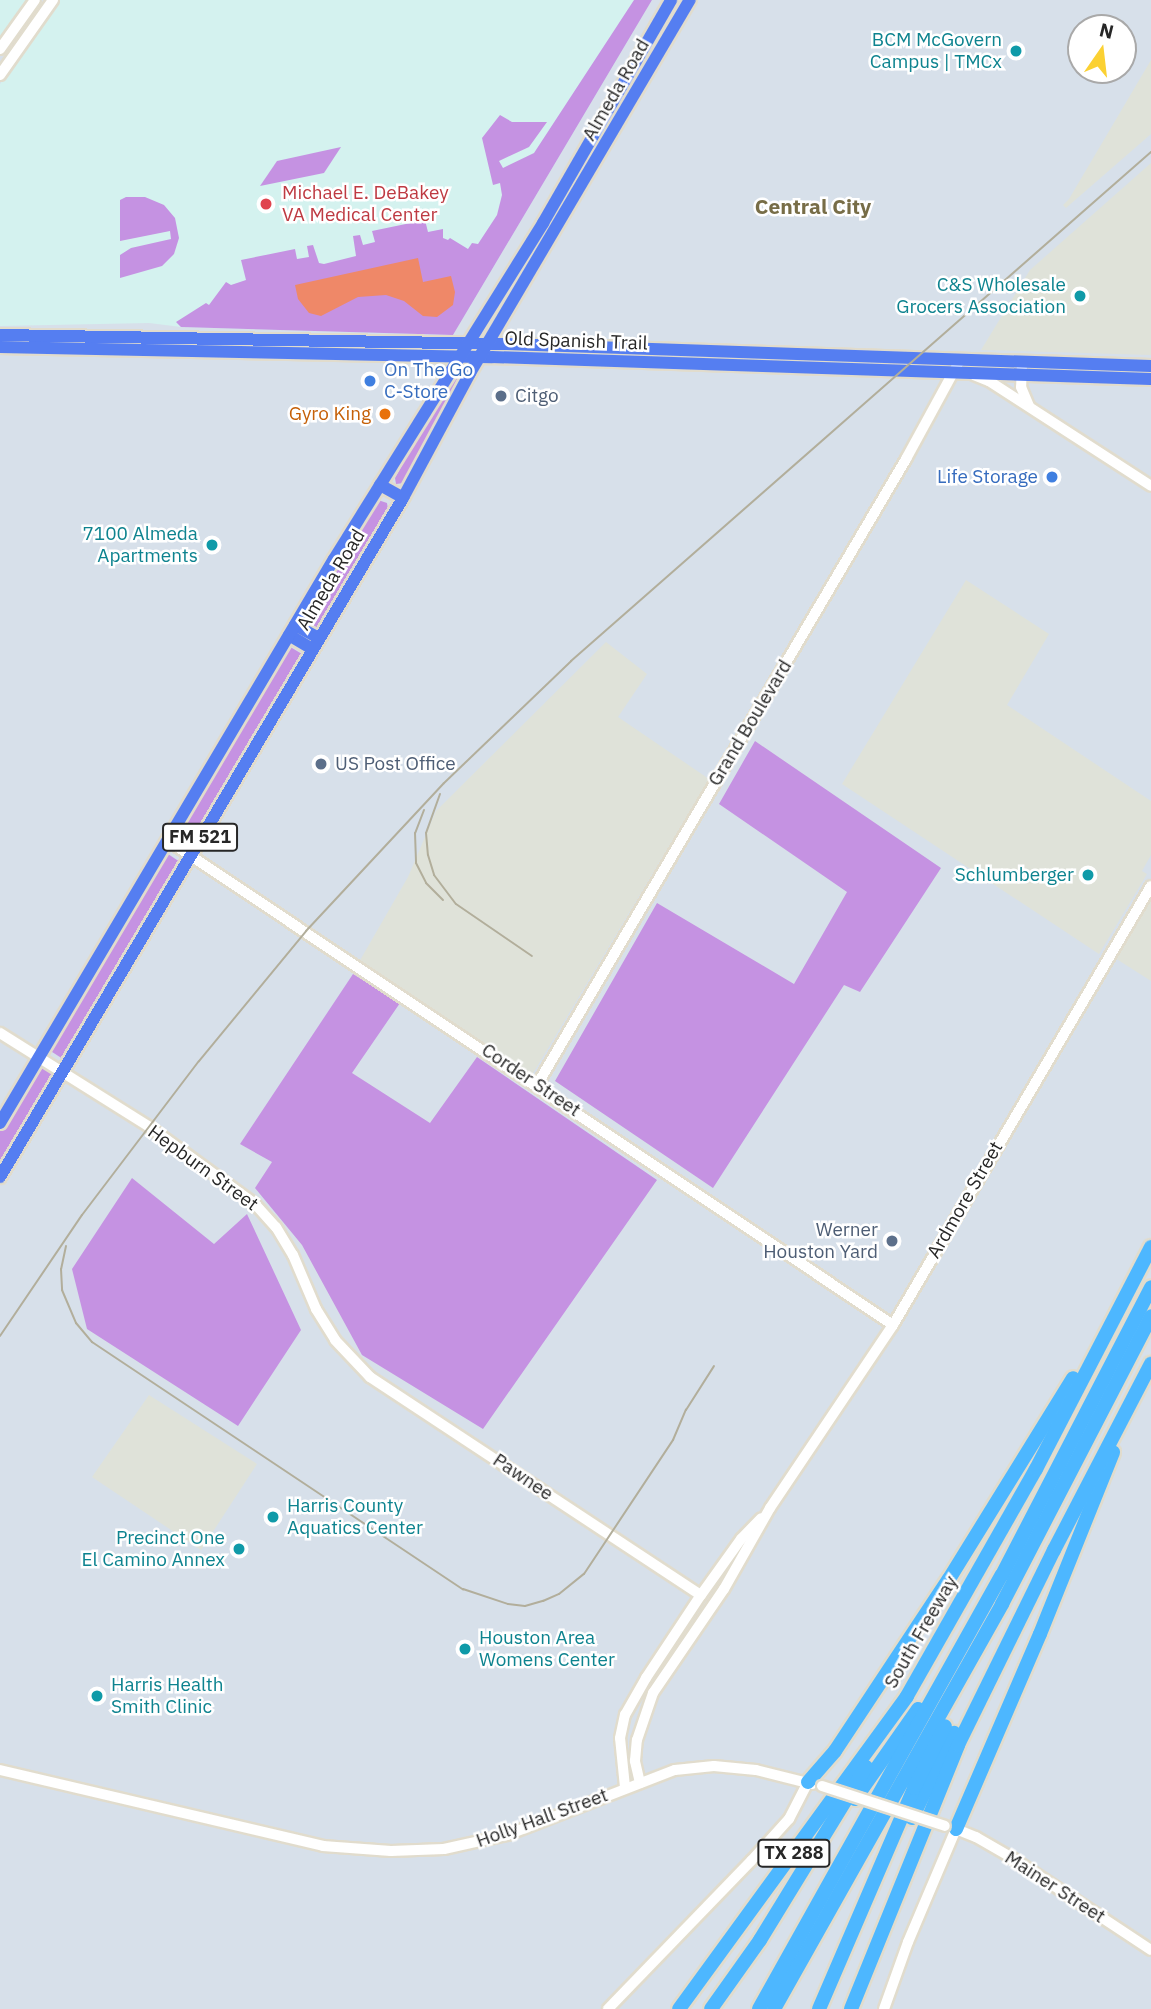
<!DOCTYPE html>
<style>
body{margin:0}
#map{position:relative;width:1151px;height:2009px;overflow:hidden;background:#d7e0ea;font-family:"IBM Plex Sans",sans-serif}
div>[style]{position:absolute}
.industrial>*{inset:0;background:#dfe2d9}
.medical>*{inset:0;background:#d4f2ef}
.green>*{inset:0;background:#c592e2}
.water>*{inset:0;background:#ef8868}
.roads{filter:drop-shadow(2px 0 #e1dccd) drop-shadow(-2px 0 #e1dccd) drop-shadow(0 2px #e1dccd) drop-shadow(0 -2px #e1dccd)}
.secondary>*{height:10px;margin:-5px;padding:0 5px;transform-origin:5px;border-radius:5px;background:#fff}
.primary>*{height:12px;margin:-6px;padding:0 6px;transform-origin:6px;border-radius:6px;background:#557ef1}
.highway>*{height:14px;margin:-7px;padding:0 7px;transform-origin:7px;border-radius:7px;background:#4db7ff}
.rail>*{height:2px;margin:-1px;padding:0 1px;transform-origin:1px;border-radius:1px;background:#b2ae9b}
.bridges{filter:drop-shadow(2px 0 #e1dccd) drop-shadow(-2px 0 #e1dccd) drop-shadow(0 2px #e1dccd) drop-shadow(0 -2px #e1dccd)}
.secondary-bridge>*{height:10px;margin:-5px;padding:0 5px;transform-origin:5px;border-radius:5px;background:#fff}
.dots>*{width:19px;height:19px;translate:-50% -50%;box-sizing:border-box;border:4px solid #fff;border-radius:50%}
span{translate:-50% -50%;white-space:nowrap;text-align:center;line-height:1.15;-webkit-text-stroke:5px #fff;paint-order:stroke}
.shield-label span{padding:2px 5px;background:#fff;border:2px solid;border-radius:5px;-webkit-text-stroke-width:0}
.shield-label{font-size:18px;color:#272727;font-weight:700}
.culture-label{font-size:19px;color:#0d838f}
.right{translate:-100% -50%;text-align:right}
.left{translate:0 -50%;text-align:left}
.street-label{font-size:19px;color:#272727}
.health-label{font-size:19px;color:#be3a42}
.shop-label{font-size:19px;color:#366cbe}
.service-label{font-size:19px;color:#4e5e75}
.food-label{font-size:19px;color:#c56008}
.neighbourhood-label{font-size:21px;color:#776d47;font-weight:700}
.north{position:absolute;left:1067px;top:14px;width:70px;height:70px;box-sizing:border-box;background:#fff;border:2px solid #a9a9a9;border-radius:50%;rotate:14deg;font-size:19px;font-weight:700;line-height:28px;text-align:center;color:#272727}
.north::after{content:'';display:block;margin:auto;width:24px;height:32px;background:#fbd133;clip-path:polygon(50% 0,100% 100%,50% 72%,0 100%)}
</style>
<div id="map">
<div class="industrial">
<i style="clip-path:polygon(1151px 60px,1151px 134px,1066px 208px,1063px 205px,1069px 199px)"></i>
<i style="clip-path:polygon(1151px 163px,1151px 355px,981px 350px,1030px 270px)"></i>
<i style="clip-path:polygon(966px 580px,1049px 634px,1007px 705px,1151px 801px,1151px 855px,1142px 871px,1147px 874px,1099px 954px,842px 784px)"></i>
<i style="clip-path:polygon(606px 642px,647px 674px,618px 717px,709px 779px,532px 1075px,359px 962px,408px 877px,436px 811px)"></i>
<i style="clip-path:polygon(1151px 897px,1151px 981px,1115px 958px)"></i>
<i style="clip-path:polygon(149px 1395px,257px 1464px,201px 1550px,92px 1477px)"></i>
</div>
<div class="medical">
<i style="clip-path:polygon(0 0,31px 0,0 41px)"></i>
<i style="clip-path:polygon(60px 0,652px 0,453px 335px,181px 327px,149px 323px,0 326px,0 84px)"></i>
</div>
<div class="green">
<i style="clip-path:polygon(634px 0,652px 0,453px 335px,181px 327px,176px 322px,206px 303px,209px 305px,226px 282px,231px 285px,246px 280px,241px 260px,295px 249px,297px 259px,309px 257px,307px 246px,313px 245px,319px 263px,324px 264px,356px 256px,353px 236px,360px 235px,363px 245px,375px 242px,372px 231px,425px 220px,428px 232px,443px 229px,443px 238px,448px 240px,450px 238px,468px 249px,472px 243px,478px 244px,497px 215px,502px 195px,500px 183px,493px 185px,482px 138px,500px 115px,512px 122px,547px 122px,529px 147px,499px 161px,503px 168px,534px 153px)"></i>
<i style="clip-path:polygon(341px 147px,324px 173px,260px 186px,277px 161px)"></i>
<i style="clip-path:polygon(126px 197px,145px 197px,164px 205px,175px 218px,179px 238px,174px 254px,162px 266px,120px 278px,120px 255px,131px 248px,171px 239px,170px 231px,120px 241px,120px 200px)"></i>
<i style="clip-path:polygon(459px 370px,461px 372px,404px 483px,396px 484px,395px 478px,427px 419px)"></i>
<i style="clip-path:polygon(378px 500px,387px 503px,388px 510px,319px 626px,314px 630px,302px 621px)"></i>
<i style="clip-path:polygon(287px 645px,302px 654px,201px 826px,185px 845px,176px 836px)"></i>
<i style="clip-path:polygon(755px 741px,941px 868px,860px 992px,844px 985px,713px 1188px,555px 1081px,657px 903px,794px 984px,847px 892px,719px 804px)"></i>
<i style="clip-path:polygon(165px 852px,180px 862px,63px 1059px,49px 1050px)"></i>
<i style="clip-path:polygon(353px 974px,400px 1003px,352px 1073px,430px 1123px,477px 1057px,657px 1180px,483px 1429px,362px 1355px,302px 1245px,255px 1188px,272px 1162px,240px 1144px)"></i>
<i style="clip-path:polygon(40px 1067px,51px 1071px,52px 1076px,0 1165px,0 1130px)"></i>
<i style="clip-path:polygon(132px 1178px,214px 1244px,247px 1214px,301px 1330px,238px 1426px,87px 1329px,72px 1269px)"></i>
</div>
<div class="water">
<i style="clip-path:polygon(418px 258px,423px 282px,451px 276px,455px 292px,453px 305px,437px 317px,423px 316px,404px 301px,386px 295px,358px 297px,321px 316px,309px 313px,298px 299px,295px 285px)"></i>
</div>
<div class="roads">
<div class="secondary">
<i style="left:0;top:49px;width:60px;rotate:-54.5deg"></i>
<i style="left:0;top:75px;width:92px;rotate:-54.8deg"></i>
<i style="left:1022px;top:362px;width:25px;rotate:92deg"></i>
<i style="left:1021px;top:387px;width:21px;rotate:67deg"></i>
<i style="left:974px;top:375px;width:16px;rotate:22deg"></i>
<i style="left:989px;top:381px;width:193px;rotate:32.9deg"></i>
<i style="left:167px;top:840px;width:873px;rotate:33.74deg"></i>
<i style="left:0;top:1033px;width:175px;rotate:32.1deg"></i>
<i style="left:148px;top:1126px;width:132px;rotate:36.1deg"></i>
<i style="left:255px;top:1204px;width:31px;rotate:48deg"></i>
<i style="left:276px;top:1227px;width:33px;rotate:59deg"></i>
<i style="left:293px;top:1255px;width:59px;rotate:66.9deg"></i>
<i style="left:316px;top:1309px;width:36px;rotate:58deg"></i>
<i style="left:335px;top:1340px;width:51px;rotate:46.6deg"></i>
<i style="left:370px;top:1377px;width:396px;rotate:33.4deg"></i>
<i style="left:537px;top:1085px;width:727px;rotate:-59.48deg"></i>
<i style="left:906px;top:459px;width:113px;rotate:-61.4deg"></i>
<i style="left:0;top:1770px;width:332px;rotate:13.2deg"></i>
<i style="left:323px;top:1846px;width:68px;rotate:4.2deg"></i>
<i style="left:391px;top:1851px;width:53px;rotate:-2.2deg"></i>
<i style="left:444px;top:1849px;width:65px;rotate:-12.5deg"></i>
<i style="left:507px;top:1835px;width:180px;rotate:-21.2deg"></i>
<i style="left:675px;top:1770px;width:39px;rotate:-6deg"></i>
<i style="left:714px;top:1766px;width:42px;rotate:5.4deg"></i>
<i style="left:756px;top:1770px;width:58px;rotate:14deg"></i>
<i style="left:640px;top:1783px;width:23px;rotate:-103deg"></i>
<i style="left:635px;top:1761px;width:21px;rotate:-85deg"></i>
<i style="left:637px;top:1740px;width:50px;rotate:-71.2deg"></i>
<i style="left:653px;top:1693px;width:126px;rotate:-55.7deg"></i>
<i style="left:724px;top:1589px;width:93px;rotate:-60.4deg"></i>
<i style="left:770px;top:1508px;width:220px;rotate:-56.1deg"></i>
<i style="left:893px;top:1325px;width:509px;rotate:-59.56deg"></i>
<i style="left:625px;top:1787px;width:49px;rotate:-95.8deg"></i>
<i style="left:620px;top:1738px;width:24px;rotate:-78deg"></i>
<i style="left:625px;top:1715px;width:43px;rotate:-60.4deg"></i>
<i style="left:646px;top:1678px;width:100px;rotate:-56.5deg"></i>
<i style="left:701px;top:1595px;width:69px;rotate:-54.5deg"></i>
<i style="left:741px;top:1539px;width:29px;rotate:-46deg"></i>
<i style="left:951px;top:1827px;width:27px;rotate:22deg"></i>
<i style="left:976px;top:1837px;width:38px;rotate:30deg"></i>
<i style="left:1009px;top:1856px;width:170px;rotate:33.5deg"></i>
<i style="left:608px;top:2009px;width:206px;rotate:-46deg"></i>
<i style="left:751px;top:1861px;width:57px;rotate:-47.9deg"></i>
<i style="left:789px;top:1819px;width:42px;rotate:-62.8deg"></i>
<i style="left:884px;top:2009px;width:71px;rotate:-70.3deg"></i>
<i style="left:908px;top:1942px;width:123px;rotate:-67deg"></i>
</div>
<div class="primary">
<i style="left:0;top:335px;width:507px;rotate:1.02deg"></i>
<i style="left:507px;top:344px;width:644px;rotate:1.96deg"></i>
<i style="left:0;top:347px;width:492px;rotate:1.2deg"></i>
<i style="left:492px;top:357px;width:659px;rotate:1.91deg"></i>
<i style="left:380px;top:485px;width:26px;rotate:29deg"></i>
<i style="left:295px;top:625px;width:26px;rotate:29deg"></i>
<i style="left:289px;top:635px;width:27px;rotate:31deg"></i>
<i style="left:0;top:1123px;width:655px;rotate:-59.37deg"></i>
<i style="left:334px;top:559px;width:396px;rotate:-58.1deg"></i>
<i style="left:543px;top:223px;width:257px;rotate:-60.1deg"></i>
<i style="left:0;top:1177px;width:790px;rotate:-59.31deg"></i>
<i style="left:403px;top:498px;width:142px;rotate:-61.8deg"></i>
<i style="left:470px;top:373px;width:433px;rotate:-59.5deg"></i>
</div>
<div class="highway">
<i style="left:808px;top:1782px;width:41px;rotate:-48.9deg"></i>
<i style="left:835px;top:1751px;width:206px;rotate:-56.5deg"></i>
<i style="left:949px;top:1579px;width:236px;rotate:-58.3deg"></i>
<i style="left:855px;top:1799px;width:110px;rotate:-55deg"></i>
<i style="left:912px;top:1818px;width:95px;rotate:-63.7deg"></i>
<i style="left:956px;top:1829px;width:212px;rotate:-66.7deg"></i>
<i style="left:1040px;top:1634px;width:196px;rotate:-68.1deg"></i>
<i style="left:679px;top:2009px;width:387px;rotate:-53.9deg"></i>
<i style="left:907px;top:1696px;width:261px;rotate:-60.4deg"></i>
<i style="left:1036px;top:1469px;width:250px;rotate:-62.6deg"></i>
<i style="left:711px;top:2009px;width:85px;rotate:-54.6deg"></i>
<i style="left:760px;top:1940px;width:203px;rotate:-58.5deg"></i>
<i style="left:759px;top:2009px;width:497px;rotate:-60.8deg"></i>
<i style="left:1002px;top:1575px;width:324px;rotate:-62.6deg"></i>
<i style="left:774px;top:2009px;width:465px;rotate:-60.6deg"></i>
<i style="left:1002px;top:1604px;width:324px;rotate:-62.6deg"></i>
<i style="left:819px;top:2009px;width:241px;rotate:-66.7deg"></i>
<i style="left:914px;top:1788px;width:69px;rotate:-63.4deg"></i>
<i style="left:851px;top:2009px;width:285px;rotate:-67.9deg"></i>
<i style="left:958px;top:1745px;width:217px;rotate:-63.8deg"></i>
<i style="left:1054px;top:1550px;width:210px;rotate:-62.5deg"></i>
</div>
</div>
<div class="rail">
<i style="left:440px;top:794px;width:41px;rotate:109.7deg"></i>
<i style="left:426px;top:833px;width:22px;rotate:85deg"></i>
<i style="left:428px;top:855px;width:21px;rotate:73deg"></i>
<i style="left:434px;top:875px;width:36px;rotate:53deg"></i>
<i style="left:456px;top:904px;width:92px;rotate:34.4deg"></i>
<i style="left:424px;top:810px;width:25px;rotate:111deg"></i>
<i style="left:415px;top:833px;width:30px;rotate:88deg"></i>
<i style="left:416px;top:863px;width:22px;rotate:63deg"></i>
<i style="left:426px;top:883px;width:24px;rotate:45deg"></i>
<i style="left:66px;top:1246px;width:24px;rotate:102deg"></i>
<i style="left:61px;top:1269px;width:21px;rotate:87deg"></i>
<i style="left:62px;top:1290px;width:36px;rotate:67deg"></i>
<i style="left:76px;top:1323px;width:25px;rotate:50deg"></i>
<i style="left:92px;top:1342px;width:446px;rotate:33.7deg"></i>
<i style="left:463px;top:1589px;width:47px;rotate:18.4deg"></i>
<i style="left:508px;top:1604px;width:17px;rotate:7deg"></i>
<i style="left:525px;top:1606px;width:19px;rotate:-16deg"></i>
<i style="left:543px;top:1601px;width:17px;rotate:-24deg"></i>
<i style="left:559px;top:1594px;width:32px;rotate:-39deg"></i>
<i style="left:584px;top:1574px;width:161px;rotate:-56.4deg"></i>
<i style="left:673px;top:1440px;width:33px;rotate:-67deg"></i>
<i style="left:686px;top:1410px;width:52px;rotate:-57.5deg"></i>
<i style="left:0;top:1336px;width:146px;rotate:-55.9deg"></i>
<i style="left:82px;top:1215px;width:193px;rotate:-52.8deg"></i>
<i style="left:199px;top:1061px;width:168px;rotate:-50.5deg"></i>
<i style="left:306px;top:931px;width:202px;rotate:-47deg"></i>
<i style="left:444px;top:783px;width:176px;rotate:-43.8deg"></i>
<i style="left:571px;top:661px;width:772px;rotate:-41.27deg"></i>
</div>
<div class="bridges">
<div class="secondary-bridge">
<i style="left:822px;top:1786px;width:129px;rotate:18deg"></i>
</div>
</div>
<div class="dots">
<i style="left:1016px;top:51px;background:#0f9aa8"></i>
<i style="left:266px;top:204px;background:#e0444e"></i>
<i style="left:1080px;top:296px;background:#0f9aa8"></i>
<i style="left:370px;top:381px;background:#3f7fe0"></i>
<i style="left:501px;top:396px;background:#5c6f8a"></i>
<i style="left:385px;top:414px;background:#e8710a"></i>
<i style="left:1052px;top:477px;background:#3f7fe0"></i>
<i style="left:212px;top:545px;background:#0f9aa8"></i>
<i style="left:321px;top:764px;background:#5c6f8a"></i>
<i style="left:1088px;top:875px;background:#0f9aa8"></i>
<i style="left:892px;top:1241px;background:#5c6f8a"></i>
<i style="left:273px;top:1517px;background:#0f9aa8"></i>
<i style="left:239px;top:1549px;background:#0f9aa8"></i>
<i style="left:465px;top:1649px;background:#0f9aa8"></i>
<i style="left:97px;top:1696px;background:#0f9aa8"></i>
</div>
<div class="shield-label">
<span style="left:200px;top:837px">FM 521</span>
<span style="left:794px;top:1853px">TX 288</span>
</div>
<div class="culture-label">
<span class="right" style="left:1002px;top:51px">BCM McGovern<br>Campus | TMCx</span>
<span class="right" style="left:1066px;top:296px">C&amp;S Wholesale<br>Grocers Association</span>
<span class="right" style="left:198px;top:545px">7100 Almeda<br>Apartments</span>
<span class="right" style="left:1074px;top:875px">Schlumberger</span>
<span class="left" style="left:287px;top:1517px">Harris County<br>Aquatics Center</span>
<span class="right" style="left:225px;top:1549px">Precinct One<br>El Camino Annex</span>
<span class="left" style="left:479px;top:1649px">Houston Area<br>Womens Center</span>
<span class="left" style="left:111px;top:1696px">Harris Health<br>Smith Clinic</span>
</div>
<div class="street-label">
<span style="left:616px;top:90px;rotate:-60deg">Almeda Road</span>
<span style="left:576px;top:341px;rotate:2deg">Old Spanish Trail</span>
<span style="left:331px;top:580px;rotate:-59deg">Almeda Road</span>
<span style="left:750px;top:723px;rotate:-59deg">Grand Boulevard</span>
<span style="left:531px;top:1080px;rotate:34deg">Corder Street</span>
<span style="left:203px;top:1168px;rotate:36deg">Hepburn Street</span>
<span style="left:965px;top:1200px;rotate:-60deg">Ardmore Street</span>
<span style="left:523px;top:1477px;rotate:34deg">Pawnee</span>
<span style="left:921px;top:1632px;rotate:-60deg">South Freeway</span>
<span style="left:542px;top:1818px;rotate:-20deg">Holly Hall Street</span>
<span style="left:1055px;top:1887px;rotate:33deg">Mainer Street</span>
</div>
<div class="health-label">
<span class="left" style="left:282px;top:204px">Michael E. DeBakey<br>VA Medical Center</span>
</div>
<div class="shop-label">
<span class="left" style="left:384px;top:381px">On The Go<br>C-Store</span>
<span class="right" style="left:1038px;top:477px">Life Storage</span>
</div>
<div class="service-label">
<span class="left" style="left:515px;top:396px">Citgo</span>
<span class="left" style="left:335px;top:764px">US Post Office</span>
<span class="right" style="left:878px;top:1241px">Werner<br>Houston Yard</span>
</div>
<div class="food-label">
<span class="right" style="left:371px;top:414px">Gyro King</span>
</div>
<div class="neighbourhood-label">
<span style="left:813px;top:206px">Central City</span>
</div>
<div class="north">N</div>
</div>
